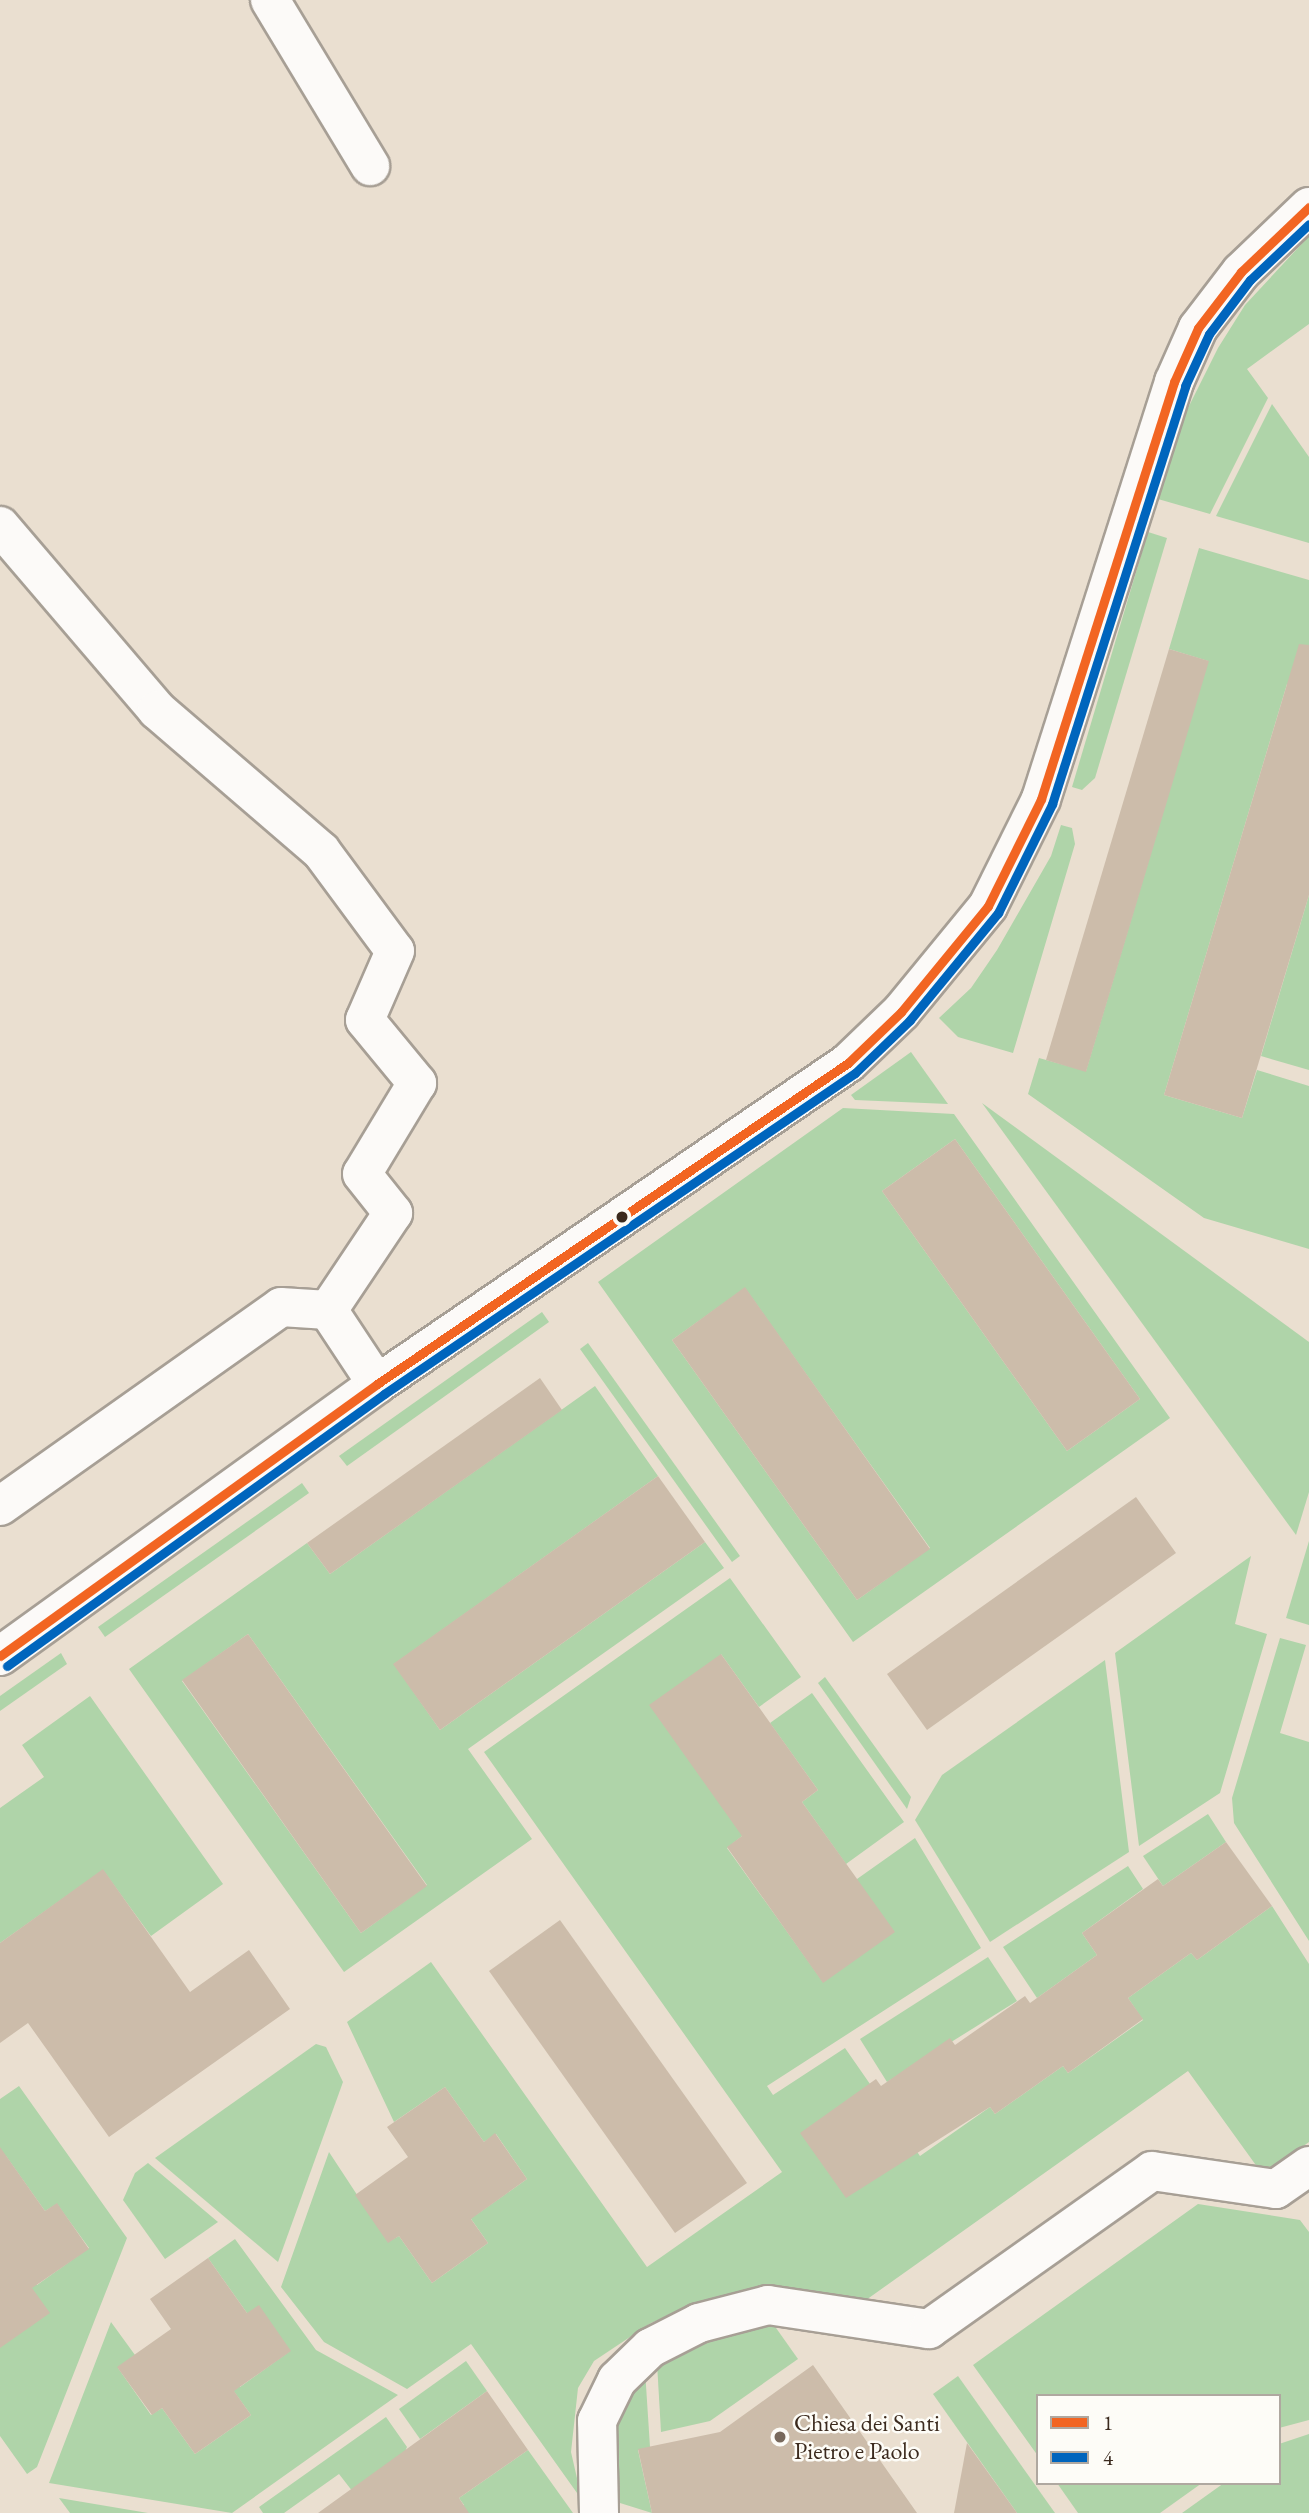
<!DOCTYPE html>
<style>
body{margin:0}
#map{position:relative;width:1309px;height:2513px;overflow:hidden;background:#eadfd0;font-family:"EB Garamond",serif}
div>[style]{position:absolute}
.green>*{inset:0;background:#afd4a9}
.building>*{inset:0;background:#ccbcaa}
.roads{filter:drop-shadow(2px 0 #a79f95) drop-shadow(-2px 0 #a79f95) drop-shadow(0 2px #a79f95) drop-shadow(0 -2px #a79f95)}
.minor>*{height:38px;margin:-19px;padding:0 19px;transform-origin:19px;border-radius:19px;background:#fcfaf8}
.bus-1>*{height:9px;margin:-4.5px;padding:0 4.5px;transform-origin:4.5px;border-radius:4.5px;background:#f26522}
.bus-2>*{height:9px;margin:-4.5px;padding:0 4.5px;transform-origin:4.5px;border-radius:4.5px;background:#0065bd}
.dots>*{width:19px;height:19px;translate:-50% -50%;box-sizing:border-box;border:4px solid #fdfcf7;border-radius:50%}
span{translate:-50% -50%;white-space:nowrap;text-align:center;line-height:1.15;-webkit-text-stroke:5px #fdfcf7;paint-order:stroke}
.poi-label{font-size:24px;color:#3b2a1e}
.left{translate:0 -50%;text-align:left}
.legend{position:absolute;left:1036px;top:2394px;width:245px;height:91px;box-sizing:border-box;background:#fdfcf7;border:2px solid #afa8a0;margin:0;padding:9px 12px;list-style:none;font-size:21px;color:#3b2a1e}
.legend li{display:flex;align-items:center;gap:14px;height:35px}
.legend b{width:35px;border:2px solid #afa8a0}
</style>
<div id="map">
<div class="green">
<i style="clip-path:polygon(1309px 236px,1309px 324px,1247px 369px,1268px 398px,1210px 514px,1158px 499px,1182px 420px,1218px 348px,1245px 305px)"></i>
<i style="clip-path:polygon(1272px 404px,1309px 457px,1309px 543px,1216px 516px)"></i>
<i style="clip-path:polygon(1148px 532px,1167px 538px,1095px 778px,1082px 790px,1072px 787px)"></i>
<i style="clip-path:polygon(1199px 548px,1309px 580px,1309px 690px,1287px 684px,1164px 1095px,1242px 1118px,1257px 1070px,1309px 1086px,1309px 1249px,1204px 1218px,1028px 1094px,1039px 1058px,1086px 1071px,1208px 661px,1169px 649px)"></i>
<i style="clip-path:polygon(1061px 825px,1072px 828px,1075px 844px,1013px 1053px,958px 1037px,939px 1018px,971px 988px,997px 950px,1051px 856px)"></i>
<i style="clip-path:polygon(1309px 895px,1309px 1070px,1261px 1056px)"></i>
<i style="clip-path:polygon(911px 1052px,948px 1104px,855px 1100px,851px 1095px)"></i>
<i style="clip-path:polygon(982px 1103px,1309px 1342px,1309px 1492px,1296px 1535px)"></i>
<i style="clip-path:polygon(evenodd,843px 1108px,954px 1114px,1170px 1418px,853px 1642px,598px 1282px,843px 1108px,955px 1139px,1140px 1399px,1067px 1451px,882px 1191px,955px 1139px,843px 1108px,745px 1288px,930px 1548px,857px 1600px,672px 1340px,745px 1288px)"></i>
<i style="clip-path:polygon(542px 1312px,549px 1322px,347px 1466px,339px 1456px)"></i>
<i style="clip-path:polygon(588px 1343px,740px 1556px,732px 1562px,580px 1349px)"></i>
<i style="clip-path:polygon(evenodd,595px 1386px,658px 1476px,394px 1664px,440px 1730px,705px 1542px,724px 1568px,468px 1749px,532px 1839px,344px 1972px,129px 1669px,307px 1543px,330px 1574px,595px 1386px,248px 1634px,427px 1885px,361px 1933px,182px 1681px,248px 1634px)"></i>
<i style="clip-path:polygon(302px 1483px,309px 1493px,105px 1637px,98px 1627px)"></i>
<i style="clip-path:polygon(1309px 1541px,1309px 1625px,1286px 1618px)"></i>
<i style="clip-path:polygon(1251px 1556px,1235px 1624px,1267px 1634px,1220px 1793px,1139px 1846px,1115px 1653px)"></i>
<i style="clip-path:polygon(730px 1578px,801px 1677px,759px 1707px,721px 1654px,742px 1836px,727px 1848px,823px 1982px,857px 1879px,915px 1838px,981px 1948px,767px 2086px,773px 2095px,845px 2048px,920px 2156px,990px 2107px,995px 2114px,1063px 2066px,1068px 2073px,1143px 2020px,1128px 1998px,1191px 1953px,1197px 1960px,1272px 1906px,1309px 1964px,1309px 2142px,1263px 2175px,1188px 2071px,866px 2300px,807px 2292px,692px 2306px,651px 2323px,594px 2361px,578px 2388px,571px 2452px,582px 2500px,471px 2344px,407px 2389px,324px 2342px,281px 2287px,329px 2152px,388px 2242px,399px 2236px,432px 2283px,488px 2243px,455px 2196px,476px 2215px,527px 2179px,496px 2134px,484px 2142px,445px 2087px,394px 2122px,347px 2022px,431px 1962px,647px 2267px,782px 2172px,484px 1752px)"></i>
<i style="clip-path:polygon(1280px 1638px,1306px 1645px,1280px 1733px,1309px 1742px,1309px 1941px,1234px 1823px,1232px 1798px)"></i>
<i style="clip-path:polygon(61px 1653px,67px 1664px,0 1711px,0 1696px)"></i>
<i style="clip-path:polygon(1105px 1660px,1129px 1852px,990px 1942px,915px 1820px,942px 1775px)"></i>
<i style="clip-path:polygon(825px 1677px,911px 1797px,907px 1809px,818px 1683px)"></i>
<i style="clip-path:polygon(812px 1693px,904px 1822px,846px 1864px,802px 1802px,818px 1790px,770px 1723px)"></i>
<i style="clip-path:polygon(90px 1696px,223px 1884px,151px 1936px,103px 1870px,0 1943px,0 1808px,44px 1777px,22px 1745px)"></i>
<i style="clip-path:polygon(1208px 1814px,1226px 1842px,1163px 1886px,1143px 1856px)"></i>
<i style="clip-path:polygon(1128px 1866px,1143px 1889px,1082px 1933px,1097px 1955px,1037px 1998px,1003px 1947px)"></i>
<i style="clip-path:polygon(988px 1957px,1017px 2001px,887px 2082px,860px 2039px)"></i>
<i style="clip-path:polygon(316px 2044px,326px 2047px,343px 2082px,278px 2262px,155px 2158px)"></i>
<i style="clip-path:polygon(19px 2086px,127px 2238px,37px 2467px,27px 2474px,0 2436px,0 2348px,16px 2266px,37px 2285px,89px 2248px,57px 2204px,45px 2211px,6px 2156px,0 2160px,0 2099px)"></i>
<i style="clip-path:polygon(148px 2163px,218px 2222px,165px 2259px,123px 2200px,135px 2173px)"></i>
<i style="clip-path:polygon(1198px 2204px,1300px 2220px,1309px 2232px,1309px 2420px,1279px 2428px,1279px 2396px,1038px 2396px,1038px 2456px,973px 2365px)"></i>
<i style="clip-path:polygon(235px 2239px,316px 2350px,398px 2395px,232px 2513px,49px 2483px,111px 2322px,135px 2355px,118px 2368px,151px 2415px,162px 2408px,195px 2454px,251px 2415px,217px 2368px,223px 2364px,240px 2387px,290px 2351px,247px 2313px,208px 2258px)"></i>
<i style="clip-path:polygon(769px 2318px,798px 2359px,710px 2421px,661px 2432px,657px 2363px)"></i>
<i style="clip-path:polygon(466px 2361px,487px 2391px,420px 2439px,399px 2409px)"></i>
<i style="clip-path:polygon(645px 2370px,650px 2447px,638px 2450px,652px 2513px,620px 2503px,613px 2478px,611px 2425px)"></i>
<i style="clip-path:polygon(958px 2376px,1055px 2513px,1017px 2513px,933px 2394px)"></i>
<i style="clip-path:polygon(386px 2417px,407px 2447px,403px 2456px,353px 2492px,339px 2474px,284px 2513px,263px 2513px,259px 2507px)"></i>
<i style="clip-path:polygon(1309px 2434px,1309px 2513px,1182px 2513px,1224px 2483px,1279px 2483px,1279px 2444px)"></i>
<i style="clip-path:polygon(528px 2450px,573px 2513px,453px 2513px,464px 2505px,459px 2498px)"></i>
<i style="clip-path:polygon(1057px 2483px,1202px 2483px,1160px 2513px,1078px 2513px)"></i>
<i style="clip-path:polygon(59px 2498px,148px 2513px,70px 2513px)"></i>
</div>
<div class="building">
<i style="clip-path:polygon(1299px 644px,1309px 645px,1309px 895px,1242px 1118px,1164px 1095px)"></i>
<i style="clip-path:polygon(1169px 649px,1209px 661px,1086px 1072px,1046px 1060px)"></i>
<i style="clip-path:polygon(955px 1139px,1140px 1399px,1067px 1451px,882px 1191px)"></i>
<i style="clip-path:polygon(745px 1287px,930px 1549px,857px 1600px,672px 1340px)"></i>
<i style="clip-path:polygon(540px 1378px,562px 1410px,330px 1574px,307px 1543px)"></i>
<i style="clip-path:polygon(658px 1476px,705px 1542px,440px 1730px,393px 1664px)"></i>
<i style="clip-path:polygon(1136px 1497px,1176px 1553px,927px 1730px,887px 1674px)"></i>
<i style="clip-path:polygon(248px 1634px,427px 1886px,361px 1933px,182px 1680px)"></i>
<i style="clip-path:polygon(721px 1654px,818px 1790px,802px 1802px,895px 1932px,823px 1983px,727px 1847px,742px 1836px,649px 1705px)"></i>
<i style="clip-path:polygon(1226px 1842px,1272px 1906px,1197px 1960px,1191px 1953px,1128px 1998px,1143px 2019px,1068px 2073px,1063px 2066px,995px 2114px,990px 2107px,846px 2198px,800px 2133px,876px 2079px,881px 2086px,950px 2038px,955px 2045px,1025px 1996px,1030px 2003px,1097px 1955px,1082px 1933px,1158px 1879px,1163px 1886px)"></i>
<i style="clip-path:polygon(103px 1869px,190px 1992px,249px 1950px,290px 2009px,109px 2137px,28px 2023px,0 2043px,0 1943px)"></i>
<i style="clip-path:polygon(560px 1920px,747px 2183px,675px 2233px,489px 1971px)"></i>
<i style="clip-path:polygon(445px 2087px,484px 2142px,495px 2133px,527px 2179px,471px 2219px,488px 2243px,432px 2283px,399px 2236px,388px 2243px,355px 2195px,408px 2157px,387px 2127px)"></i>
<i style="clip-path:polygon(0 2147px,45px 2211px,57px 2203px,89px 2249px,32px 2288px,50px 2313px,0 2348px)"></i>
<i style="clip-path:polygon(208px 2258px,247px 2313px,259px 2305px,291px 2351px,234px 2391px,251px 2415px,195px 2454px,162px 2408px,152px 2415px,117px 2367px,171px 2329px,150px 2299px)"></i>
<i style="clip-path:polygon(813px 2365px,917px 2513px,652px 2513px,638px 2449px,720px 2432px)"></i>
<i style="clip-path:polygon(487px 2391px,528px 2450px,459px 2498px,469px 2513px,318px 2513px)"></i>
<i style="clip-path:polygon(967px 2443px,1017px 2513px,954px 2513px)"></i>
</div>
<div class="roads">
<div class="minor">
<i style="left:270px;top:0;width:194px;rotate:58.9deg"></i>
<i style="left:0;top:526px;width:242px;rotate:49.5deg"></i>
<i style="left:157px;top:710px;width:216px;rotate:40.7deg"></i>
<i style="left:321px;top:851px;width:124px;rotate:53.5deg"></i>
<i style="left:395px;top:951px;width:75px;rotate:113.5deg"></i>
<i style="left:365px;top:1020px;width:82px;rotate:50.5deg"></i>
<i style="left:417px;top:1083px;width:106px;rotate:121.1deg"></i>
<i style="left:362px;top:1174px;width:50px;rotate:51.5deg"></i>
<i style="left:393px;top:1213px;width:117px;rotate:123.8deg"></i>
<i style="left:328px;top:1310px;width:89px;rotate:56.5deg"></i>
<i style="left:0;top:1506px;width:344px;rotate:-35.3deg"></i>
<i style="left:281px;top:1307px;width:47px;rotate:3.7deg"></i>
<i style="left:0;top:1656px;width:465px;rotate:-35.8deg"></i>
<i style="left:377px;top:1384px;width:570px;rotate:-34.28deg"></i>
<i style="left:848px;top:1063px;width:74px;rotate:-43.9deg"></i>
<i style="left:901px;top:1012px;width:137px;rotate:-50.6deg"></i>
<i style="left:988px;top:906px;width:119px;rotate:-63.6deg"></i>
<i style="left:1041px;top:799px;width:438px;rotate:-72.3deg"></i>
<i style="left:1174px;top:382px;width:59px;rotate:-66deg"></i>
<i style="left:1198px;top:328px;width:71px;rotate:-52.5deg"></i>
<i style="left:1241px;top:272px;width:94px;rotate:-43.7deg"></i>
<i style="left:599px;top:2513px;width:92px;rotate:-91.2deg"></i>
<i style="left:597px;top:2421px;width:46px;rotate:-64deg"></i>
<i style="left:617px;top:2380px;width:46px;rotate:-44.1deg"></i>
<i style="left:650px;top:2348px;width:55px;rotate:-27deg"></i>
<i style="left:699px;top:2323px;width:71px;rotate:-14.6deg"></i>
<i style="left:768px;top:2305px;width:163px;rotate:8.5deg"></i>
<i style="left:929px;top:2329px;width:273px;rotate:-35.3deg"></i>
<i style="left:1152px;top:2171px;width:125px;rotate:8.3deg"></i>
<i style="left:1276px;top:2189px;width:40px;rotate:-34.9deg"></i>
</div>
</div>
<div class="bus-1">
<i style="left:0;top:1656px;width:465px;rotate:-35.8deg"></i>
<i style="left:377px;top:1384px;width:570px;rotate:-34.28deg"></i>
<i style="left:848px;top:1063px;width:74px;rotate:-43.9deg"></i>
<i style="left:901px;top:1012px;width:137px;rotate:-50.6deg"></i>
<i style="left:988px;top:906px;width:119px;rotate:-63.6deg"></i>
<i style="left:1041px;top:799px;width:438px;rotate:-72.3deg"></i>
<i style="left:1174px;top:382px;width:59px;rotate:-66deg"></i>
<i style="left:1198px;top:328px;width:71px;rotate:-52.5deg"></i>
<i style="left:1241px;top:272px;width:94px;rotate:-43.7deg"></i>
</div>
<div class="bus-2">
<i style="left:7px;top:1666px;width:465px;rotate:-35.8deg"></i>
<i style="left:384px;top:1394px;width:570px;rotate:-34.28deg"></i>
<i style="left:855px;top:1073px;width:76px;rotate:-43.9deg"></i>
<i style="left:910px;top:1020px;width:139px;rotate:-50.6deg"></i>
<i style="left:998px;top:913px;width:122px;rotate:-63.6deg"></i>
<i style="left:1052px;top:804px;width:439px;rotate:-72.3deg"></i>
<i style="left:1185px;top:386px;width:57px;rotate:-65.2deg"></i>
<i style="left:1209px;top:334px;width:68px;rotate:-52.8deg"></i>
<i style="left:1250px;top:280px;width:81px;rotate:-43.5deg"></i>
</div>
<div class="dots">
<i style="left:622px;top:1217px;background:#3b2a1e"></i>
<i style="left:780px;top:2437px;background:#78695c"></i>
</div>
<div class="poi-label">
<span class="left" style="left:794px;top:2437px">Chiesa dei Santi<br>Pietro e Paolo</span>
</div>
<ul class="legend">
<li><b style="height:9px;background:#f26522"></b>1</li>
<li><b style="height:9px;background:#0065bd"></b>4</li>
</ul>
</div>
